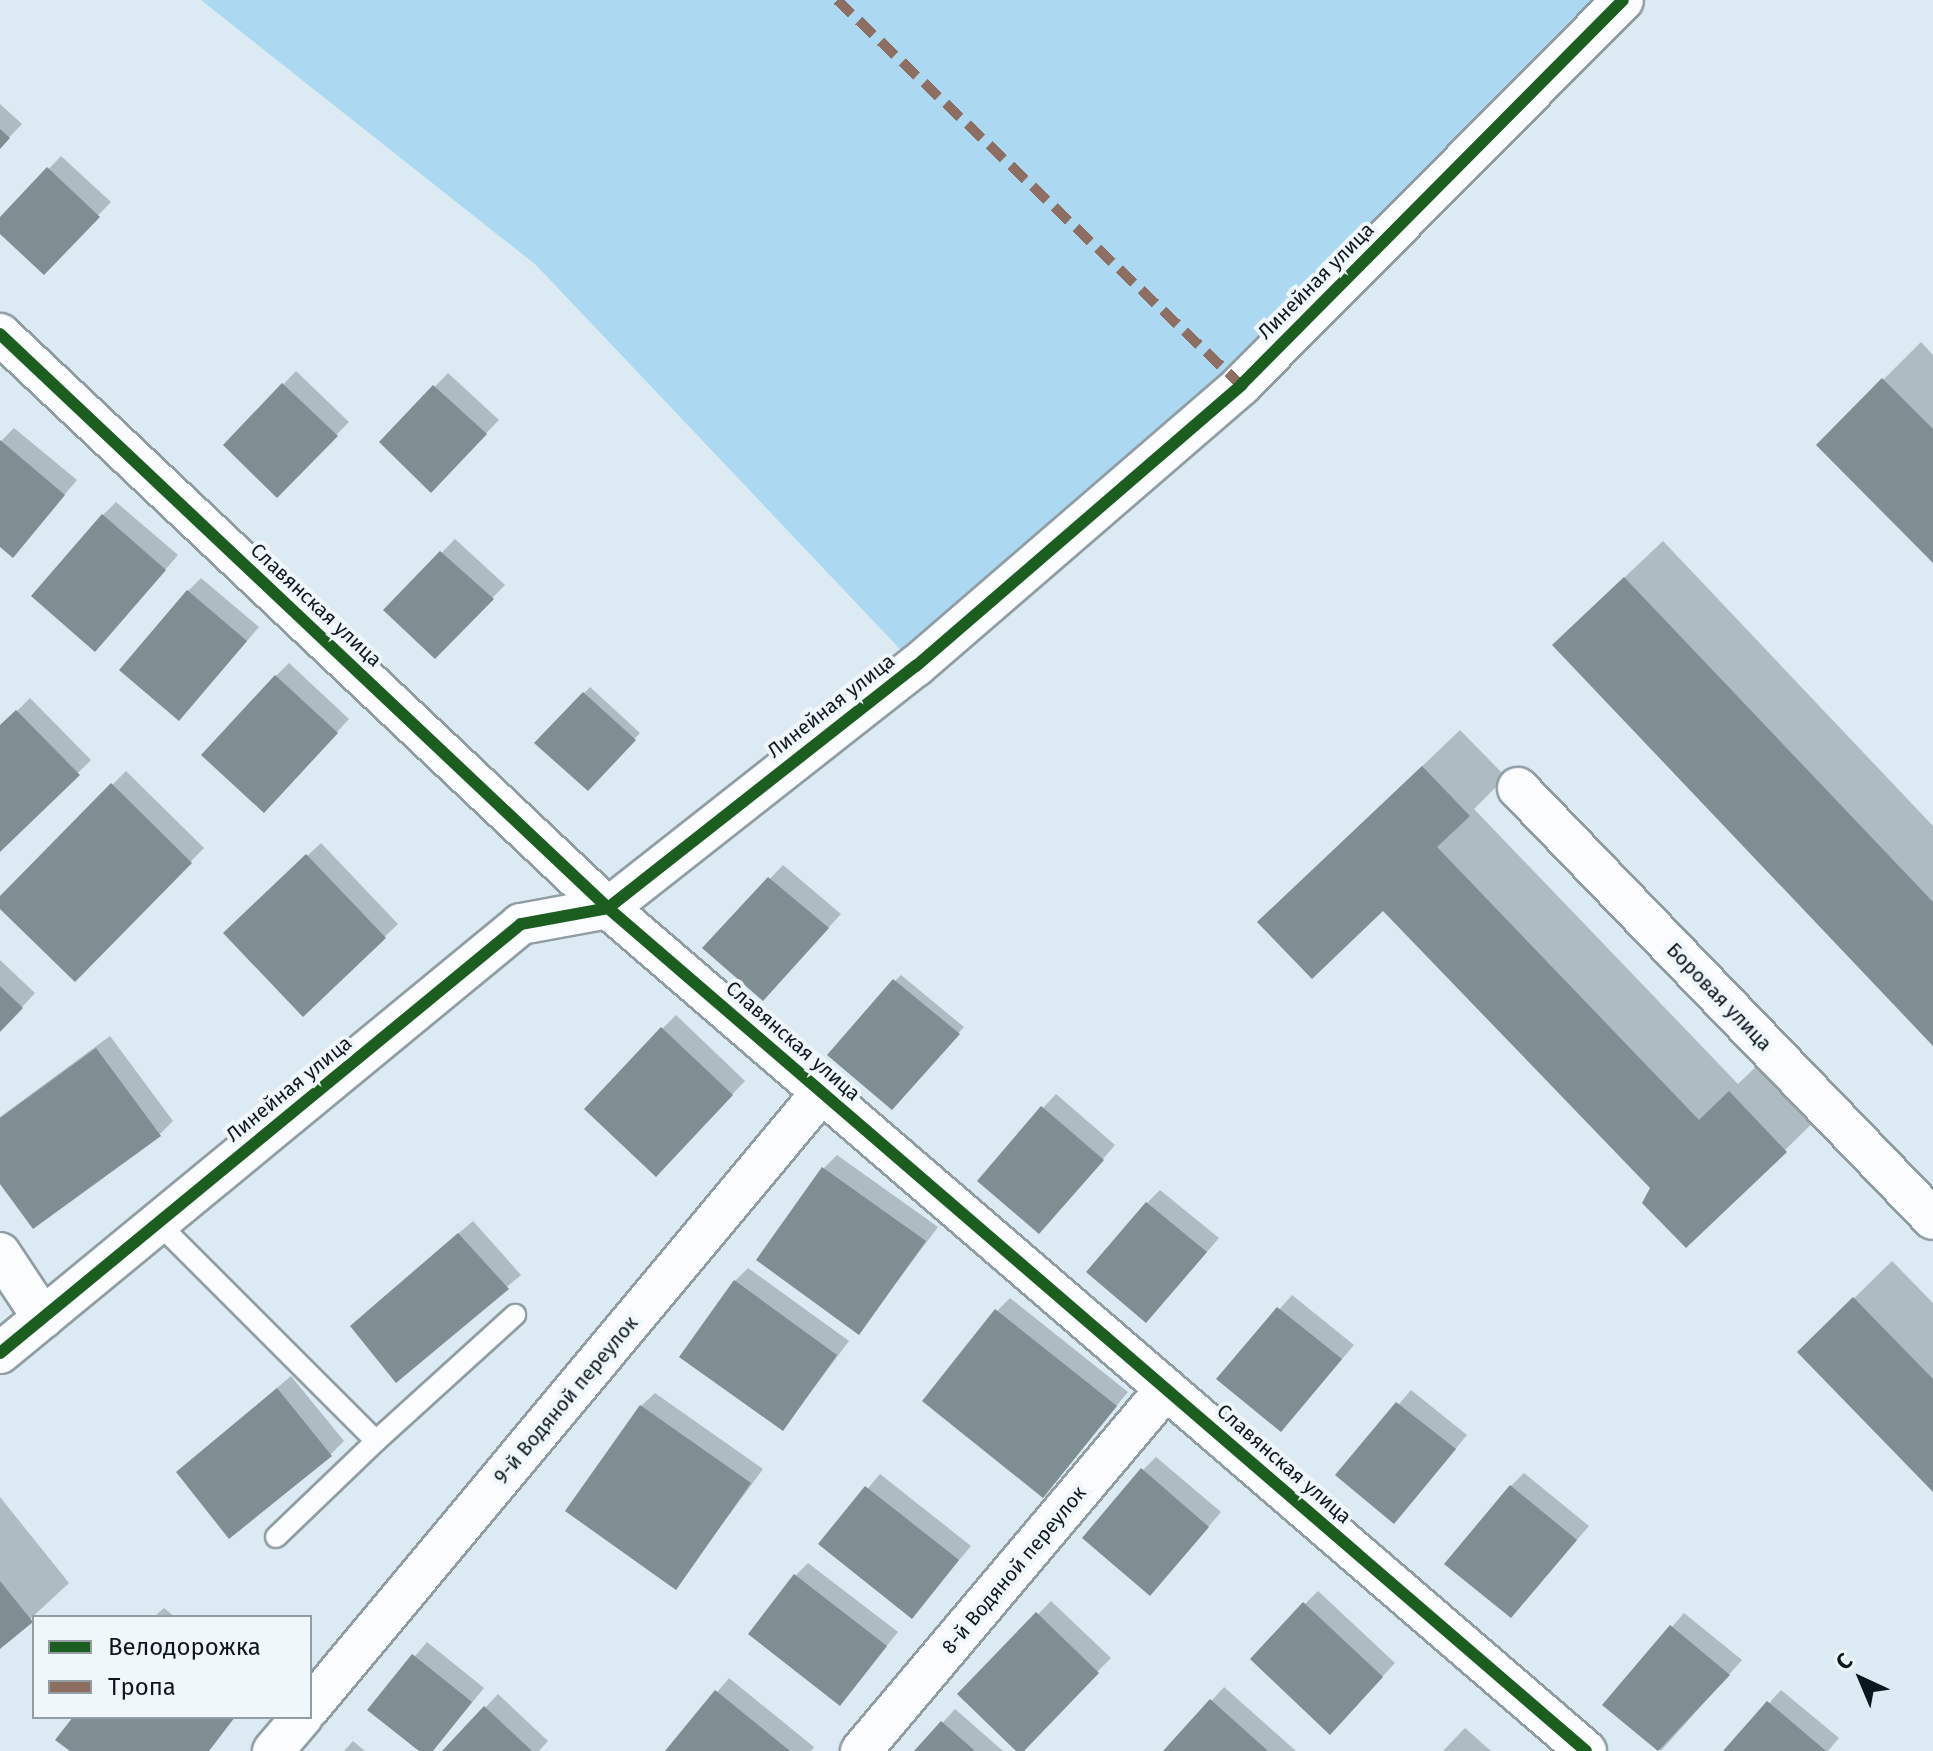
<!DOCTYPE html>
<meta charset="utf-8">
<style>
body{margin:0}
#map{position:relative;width:1933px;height:1751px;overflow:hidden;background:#dbeaf3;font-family:"Fira Sans",sans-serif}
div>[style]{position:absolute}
.green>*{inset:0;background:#acd9f1}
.shadow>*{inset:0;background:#0003}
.building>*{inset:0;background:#7f8e93}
.roads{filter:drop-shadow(2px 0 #909da4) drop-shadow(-2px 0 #909da4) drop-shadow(0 2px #909da4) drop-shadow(0 -2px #909da4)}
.service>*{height:20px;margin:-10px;padding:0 10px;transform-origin:10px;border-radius:10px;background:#fafcfd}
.minor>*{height:40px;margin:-20px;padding:0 20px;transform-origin:20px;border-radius:20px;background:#fafcfd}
.quiet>*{height:10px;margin-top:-5px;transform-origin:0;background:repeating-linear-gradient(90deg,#8d6e63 0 20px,transparent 0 30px)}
.cycleway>*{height:12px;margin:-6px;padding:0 6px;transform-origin:6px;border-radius:6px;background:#1b5e20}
span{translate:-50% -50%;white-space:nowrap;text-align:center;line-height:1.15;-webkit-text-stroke:8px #f0f7fb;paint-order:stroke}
.street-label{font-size:20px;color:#0a171e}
.legend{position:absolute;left:32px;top:1615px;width:280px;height:104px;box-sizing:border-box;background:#f0f7fb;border:2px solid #949da3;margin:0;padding:10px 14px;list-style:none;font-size:24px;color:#0a171e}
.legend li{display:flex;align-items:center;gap:16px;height:40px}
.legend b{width:40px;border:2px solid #949da3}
.north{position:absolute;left:1821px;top:1639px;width:80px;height:80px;-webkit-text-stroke:6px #f0f7fb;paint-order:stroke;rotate:316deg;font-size:22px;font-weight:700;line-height:32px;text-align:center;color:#0a171e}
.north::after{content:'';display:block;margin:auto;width:28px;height:36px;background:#0a171e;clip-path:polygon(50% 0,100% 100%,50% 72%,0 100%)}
</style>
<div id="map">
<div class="green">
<i style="clip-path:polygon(201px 0,1623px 0,916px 666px,536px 265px)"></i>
</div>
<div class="shadow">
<i style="clip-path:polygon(0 104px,22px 124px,0 147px)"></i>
<i style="clip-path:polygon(61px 156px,111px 202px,43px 272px,0 231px,0 220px)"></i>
<i style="clip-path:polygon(1921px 342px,1933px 355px,1933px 560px,1818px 445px)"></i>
<i style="clip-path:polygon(296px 371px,349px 422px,277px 495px,226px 445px)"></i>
<i style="clip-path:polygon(448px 373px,499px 420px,431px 490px,382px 442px)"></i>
<i style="clip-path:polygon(14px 428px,77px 480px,13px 555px,0 545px,0 442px)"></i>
<i style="clip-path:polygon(116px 502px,178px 555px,108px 636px,103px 515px)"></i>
<i style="clip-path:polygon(455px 539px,505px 585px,435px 657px,386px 610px)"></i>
<i style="clip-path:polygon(1663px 541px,1933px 826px,1933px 1043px,1592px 608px)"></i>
<i style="clip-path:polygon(201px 578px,259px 627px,192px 705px,188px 591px)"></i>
<i style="clip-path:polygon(289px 663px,349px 719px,277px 797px,276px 676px)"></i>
<i style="clip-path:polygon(590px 687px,640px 733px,588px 789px,537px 743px)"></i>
<i style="clip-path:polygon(30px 698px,91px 760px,0 850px,0 728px)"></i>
<i style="clip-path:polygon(1460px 730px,1506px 777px,1474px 809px,1738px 1084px,1768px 1055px,1823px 1113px,1686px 1246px,1652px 1188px,1383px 908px,1298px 885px)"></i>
<i style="clip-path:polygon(126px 771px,204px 848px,75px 979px,0 899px)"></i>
<i style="clip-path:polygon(321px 843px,398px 924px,303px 1014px,239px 920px)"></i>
<i style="clip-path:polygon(783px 865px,841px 914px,776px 985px,705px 948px)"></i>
<i style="clip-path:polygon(0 960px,35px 993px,0 1031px)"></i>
<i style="clip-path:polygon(901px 975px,964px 1027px,898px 1101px,895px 981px)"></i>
<i style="clip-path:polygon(676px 1015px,745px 1081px,669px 1161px,662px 1029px)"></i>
<i style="clip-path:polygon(110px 1036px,173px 1121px,159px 1135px,0 1180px,0 1117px)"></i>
<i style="clip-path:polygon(1056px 1094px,1115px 1145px,1052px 1218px,1043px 1108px)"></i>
<i style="clip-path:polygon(837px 1155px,938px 1227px,859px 1332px,824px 1168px)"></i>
<i style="clip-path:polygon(1160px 1190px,1219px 1238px,1159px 1307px,1147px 1203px)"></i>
<i style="clip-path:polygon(473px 1221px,521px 1275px,396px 1380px,365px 1313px)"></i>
<i style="clip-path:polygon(1892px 1261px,1933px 1303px,1933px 1489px,1837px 1315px)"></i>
<i style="clip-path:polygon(748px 1268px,849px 1341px,783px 1429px,735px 1281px)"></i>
<i style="clip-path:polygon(1292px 1295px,1354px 1345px,1294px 1416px,1219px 1378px)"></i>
<i style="clip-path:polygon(1010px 1298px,1128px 1392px,1043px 1495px,997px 1311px)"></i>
<i style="clip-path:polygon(291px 1376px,344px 1441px,331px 1454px,178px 1472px)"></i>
<i style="clip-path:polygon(1411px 1390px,1467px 1435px,1407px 1508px,1338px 1475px)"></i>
<i style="clip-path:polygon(655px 1393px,763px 1469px,676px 1587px,641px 1406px)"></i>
<i style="clip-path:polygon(1156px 1457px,1221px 1512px,1163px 1580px,1143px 1470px)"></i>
<i style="clip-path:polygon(1524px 1473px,1589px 1526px,1511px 1616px,1511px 1486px)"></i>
<i style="clip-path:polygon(880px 1474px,971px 1546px,912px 1616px,821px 1544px)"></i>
<i style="clip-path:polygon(0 1497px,69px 1583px,0 1647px)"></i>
<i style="clip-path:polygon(808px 1563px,898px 1632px,840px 1703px,795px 1576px)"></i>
<i style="clip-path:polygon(1318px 1591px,1395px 1663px,1343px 1719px,1305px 1604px)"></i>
<i style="clip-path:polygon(1051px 1601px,1111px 1658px,1019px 1751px,960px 1694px)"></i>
<i style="clip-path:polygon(164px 1608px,175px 1617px,154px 1617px)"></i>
<i style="clip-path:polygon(1684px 1613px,1742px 1660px,1661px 1751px,1605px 1704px)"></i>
<i style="clip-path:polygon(427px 1642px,484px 1688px,440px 1742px,422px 1751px,370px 1709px)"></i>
<i style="clip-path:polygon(729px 1678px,814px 1747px,811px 1751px,668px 1751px)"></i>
<i style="clip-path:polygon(1224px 1687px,1296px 1751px,1166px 1751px)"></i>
<i style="clip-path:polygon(1781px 1690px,1839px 1738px,1828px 1751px,1726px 1751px)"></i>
<i style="clip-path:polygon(498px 1694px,548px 1741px,539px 1751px,445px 1751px)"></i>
<i style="clip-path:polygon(955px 1709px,1003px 1751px,917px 1751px)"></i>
<i style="clip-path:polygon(1465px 1728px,1491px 1751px,1443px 1751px)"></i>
<i style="clip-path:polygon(353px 1741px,365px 1751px,344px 1751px)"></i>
</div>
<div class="building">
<i style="clip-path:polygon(0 129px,10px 138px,0 149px)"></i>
<i style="clip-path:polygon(47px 167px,100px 217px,44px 275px,0 234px,0 217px)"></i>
<i style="clip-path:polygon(1882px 378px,1933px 429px,1933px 563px,1816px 445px)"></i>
<i style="clip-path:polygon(282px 383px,338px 436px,277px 498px,223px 445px)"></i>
<i style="clip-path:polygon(433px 385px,487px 434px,431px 493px,379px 442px)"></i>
<i style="clip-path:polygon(0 440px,65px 495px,13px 558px,0 547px)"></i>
<i style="clip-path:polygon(102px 514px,166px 570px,95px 652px,31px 596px)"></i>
<i style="clip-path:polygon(440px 551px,494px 599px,435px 659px,383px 610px)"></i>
<i style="clip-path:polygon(1624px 577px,1933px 902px,1933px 1046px,1552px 645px)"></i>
<i style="clip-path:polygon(187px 590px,247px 641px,179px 721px,119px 670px)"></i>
<i style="clip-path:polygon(275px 675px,338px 733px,264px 813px,201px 755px)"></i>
<i style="clip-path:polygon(583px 692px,636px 740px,588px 791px,534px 743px)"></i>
<i style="clip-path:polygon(16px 710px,80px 775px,0 852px,0 725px)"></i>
<i style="clip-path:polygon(1422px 766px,1470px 816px,1437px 847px,1699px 1120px,1729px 1091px,1787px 1152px,1686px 1248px,1642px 1203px,1650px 1188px,1383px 911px,1312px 979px,1257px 922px)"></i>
<i style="clip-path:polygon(111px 783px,192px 863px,75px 982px,0 909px,0 896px)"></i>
<i style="clip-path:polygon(306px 854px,386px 938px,303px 1017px,223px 933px)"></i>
<i style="clip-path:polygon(768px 877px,829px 928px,763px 1001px,702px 948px)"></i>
<i style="clip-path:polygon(893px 979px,960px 1034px,892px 1110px,827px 1055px)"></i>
<i style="clip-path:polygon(0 986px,23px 1008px,0 1032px)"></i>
<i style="clip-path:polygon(661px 1027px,733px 1095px,656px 1177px,584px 1109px)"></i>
<i style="clip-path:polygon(96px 1048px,161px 1136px,33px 1229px,0 1184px,0 1118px)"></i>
<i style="clip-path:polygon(1041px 1106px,1104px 1160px,1039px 1234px,977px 1181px)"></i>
<i style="clip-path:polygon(822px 1167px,926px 1241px,859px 1335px,756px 1260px)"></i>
<i style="clip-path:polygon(1146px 1202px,1207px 1252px,1146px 1323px,1086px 1272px)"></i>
<i style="clip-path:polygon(458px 1233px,509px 1289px,396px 1383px,350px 1326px)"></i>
<i style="clip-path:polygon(734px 1280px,837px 1355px,783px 1431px,679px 1357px)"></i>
<i style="clip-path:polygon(1853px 1297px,1933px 1379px,1933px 1492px,1797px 1352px)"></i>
<i style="clip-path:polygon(1277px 1307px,1342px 1359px,1281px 1432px,1216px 1379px)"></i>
<i style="clip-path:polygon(995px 1309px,1117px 1406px,1043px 1498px,922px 1401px)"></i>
<i style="clip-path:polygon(277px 1388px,332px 1456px,229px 1539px,176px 1472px)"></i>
<i style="clip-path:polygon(1396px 1402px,1456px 1449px,1394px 1524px,1335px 1475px)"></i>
<i style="clip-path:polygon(640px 1405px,751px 1483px,676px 1590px,565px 1511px)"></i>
<i style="clip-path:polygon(1141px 1468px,1209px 1527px,1150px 1596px,1082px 1538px)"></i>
<i style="clip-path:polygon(1510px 1485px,1577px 1540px,1511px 1618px,1444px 1564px)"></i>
<i style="clip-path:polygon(865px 1486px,959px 1560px,912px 1619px,818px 1544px)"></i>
<i style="clip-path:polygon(794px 1574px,887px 1646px,840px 1706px,748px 1634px)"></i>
<i style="clip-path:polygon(0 1581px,33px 1622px,0 1649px)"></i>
<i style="clip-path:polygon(1303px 1602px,1383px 1677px,1330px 1735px,1250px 1659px)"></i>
<i style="clip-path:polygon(1036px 1612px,1099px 1673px,1024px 1751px,1016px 1751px,957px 1694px)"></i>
<i style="clip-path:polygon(1670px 1625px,1730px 1675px,1658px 1751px,1602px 1705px)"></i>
<i style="clip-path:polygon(412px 1654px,472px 1702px,433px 1751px,419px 1751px,367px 1710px)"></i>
<i style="clip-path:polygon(715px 1690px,790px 1751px,665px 1751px)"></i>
<i style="clip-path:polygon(1210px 1699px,1268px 1751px,1163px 1751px)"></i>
<i style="clip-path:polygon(1767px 1701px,1826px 1751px,1723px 1751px)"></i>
<i style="clip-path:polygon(484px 1706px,532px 1751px,442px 1751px)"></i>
<i style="clip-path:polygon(73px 1717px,235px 1717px,209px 1751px,70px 1751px,55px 1740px)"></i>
<i style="clip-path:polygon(941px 1721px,975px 1751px,914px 1751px)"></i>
</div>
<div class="roads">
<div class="service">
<i style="left:158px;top:1223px;width:308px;rotate:45deg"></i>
<i style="left:376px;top:1441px;width:188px;rotate:-42.2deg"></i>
<i style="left:276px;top:1537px;width:139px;rotate:-43.8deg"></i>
</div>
<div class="minor">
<i style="left:0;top:334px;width:836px;rotate:43.35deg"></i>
<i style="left:608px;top:908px;width:1291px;rotate:40.76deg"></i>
<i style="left:1518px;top:788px;width:598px;rotate:46.08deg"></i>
<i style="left:0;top:1253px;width:78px;rotate:56.5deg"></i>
<i style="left:0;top:1353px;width:675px;rotate:-39.47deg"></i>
<i style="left:521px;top:924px;width:88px;rotate:-10.4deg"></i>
<i style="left:608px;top:908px;width:392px;rotate:-38.2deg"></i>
<i style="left:916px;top:666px;width:430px;rotate:-40.8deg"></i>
<i style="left:1241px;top:385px;width:542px;rotate:-45.22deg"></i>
<i style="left:310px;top:1707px;width:800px;rotate:-50.22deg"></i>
<i style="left:273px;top:1751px;width:45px;rotate:-49.5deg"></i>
<i style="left:861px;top:1751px;width:473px;rotate:-49.9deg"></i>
</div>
</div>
<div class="quiet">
<i style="left:837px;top:0;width:558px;rotate:43.62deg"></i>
</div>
<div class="cycleway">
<i style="left:0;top:334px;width:836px;rotate:43.35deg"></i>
<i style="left:608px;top:908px;width:1291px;rotate:40.76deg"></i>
<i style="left:0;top:1353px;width:675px;rotate:-39.47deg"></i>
<i style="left:521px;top:924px;width:88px;rotate:-10.4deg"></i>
<i style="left:608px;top:908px;width:392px;rotate:-38.2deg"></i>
<i style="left:916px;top:666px;width:430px;rotate:-40.8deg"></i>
<i style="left:1241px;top:385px;width:542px;rotate:-45.22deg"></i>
</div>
<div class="street-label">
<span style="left:1316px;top:281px;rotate:-45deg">Линейная улица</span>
<span style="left:316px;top:605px;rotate:43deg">Славянская улица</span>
<span style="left:831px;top:706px;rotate:-38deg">Линейная улица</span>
<span style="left:1719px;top:997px;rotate:46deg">Боровая улица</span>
<span style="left:793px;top:1041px;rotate:41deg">Славянская улица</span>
<span style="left:289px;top:1089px;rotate:-39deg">Линейная улица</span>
<span style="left:566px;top:1400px;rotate:-50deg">9-й Водяной переулок</span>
<span style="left:1284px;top:1464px;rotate:41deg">Славянская улица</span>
<span style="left:1014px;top:1570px;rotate:-50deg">8-й Водяной переулок</span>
</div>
<ul class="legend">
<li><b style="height:10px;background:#1b5e20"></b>Велодорожка</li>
<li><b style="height:10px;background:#8d6e63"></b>Тропа</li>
</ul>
<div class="north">С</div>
</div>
